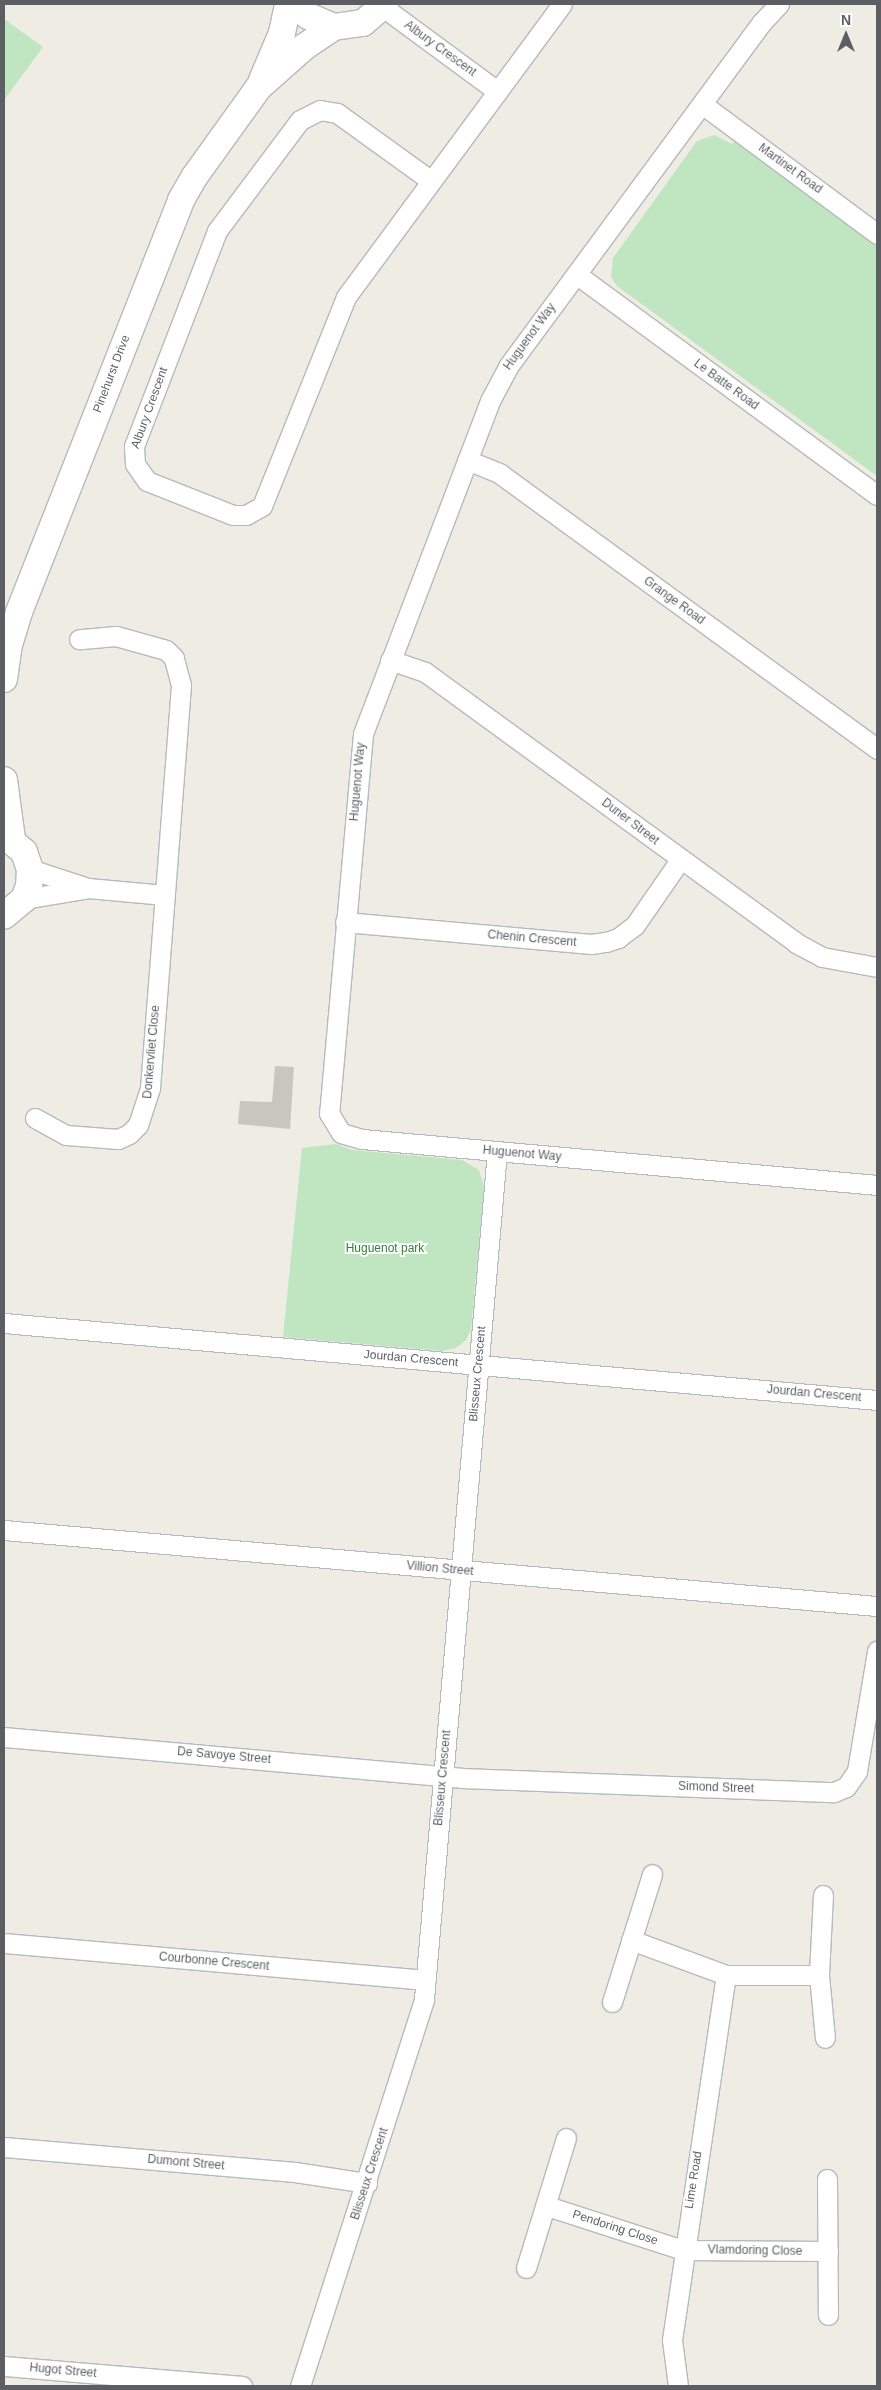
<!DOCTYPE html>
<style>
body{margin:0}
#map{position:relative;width:881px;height:2390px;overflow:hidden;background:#eeece3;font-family:Arial,sans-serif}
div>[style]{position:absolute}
.green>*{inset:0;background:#bfe6c0}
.building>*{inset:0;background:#c9c6c0}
.roads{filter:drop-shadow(1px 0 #b6b9be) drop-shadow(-1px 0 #b6b9be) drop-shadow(0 1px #b6b9be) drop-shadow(0 -1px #b6b9be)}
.street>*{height:19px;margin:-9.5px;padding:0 9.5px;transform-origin:9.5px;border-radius:9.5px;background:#fff}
.secondary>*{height:26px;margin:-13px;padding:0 13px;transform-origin:13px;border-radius:13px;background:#fff}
span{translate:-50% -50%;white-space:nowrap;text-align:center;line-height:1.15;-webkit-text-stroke:4px #fff;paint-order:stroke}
.street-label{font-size:12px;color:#5b5f64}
.park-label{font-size:12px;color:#338339}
.frame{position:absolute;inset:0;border:5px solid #5b5f64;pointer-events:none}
.north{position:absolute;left:821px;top:10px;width:50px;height:50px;-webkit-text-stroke:4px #fff;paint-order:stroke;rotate:0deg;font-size:14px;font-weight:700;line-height:20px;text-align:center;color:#5b5f64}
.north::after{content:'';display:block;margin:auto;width:18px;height:22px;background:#5b5f64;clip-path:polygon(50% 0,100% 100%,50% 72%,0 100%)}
</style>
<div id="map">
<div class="green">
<i style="clip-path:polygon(4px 19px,43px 47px,4px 100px)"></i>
<i style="clip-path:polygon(714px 135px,732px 144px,736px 139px,877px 242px,877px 476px,617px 286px,611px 277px,613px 258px,697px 141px)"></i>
<i style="clip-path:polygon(336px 1144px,352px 1150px,462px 1160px,479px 1170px,484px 1187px,471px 1329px,466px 1340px,456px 1348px,443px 1351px,283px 1337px,302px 1148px)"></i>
</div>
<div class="building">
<i style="clip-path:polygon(275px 1066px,294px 1067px,290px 1129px,238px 1124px,240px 1101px,272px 1102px)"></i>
</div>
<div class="roads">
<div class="street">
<i style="left:779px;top:4px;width:25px;rotate:133deg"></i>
<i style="left:762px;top:22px;width:428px;rotate:126.4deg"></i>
<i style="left:508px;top:367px;width:38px;rotate:118deg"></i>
<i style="left:490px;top:401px;width:356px;rotate:110.9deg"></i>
<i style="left:363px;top:734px;width:381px;rotate:95.1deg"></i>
<i style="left:329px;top:1113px;width:23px;rotate:59deg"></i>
<i style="left:341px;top:1133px;width:22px;rotate:16deg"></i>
<i style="left:362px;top:1139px;width:517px;rotate:5.1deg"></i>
<i style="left:383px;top:7px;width:142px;rotate:36.4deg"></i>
<i style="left:702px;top:104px;width:218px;rotate:36.6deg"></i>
<i style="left:430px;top:180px;width:115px;rotate:-144.2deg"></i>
<i style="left:337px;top:113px;width:17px;rotate:-170deg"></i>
<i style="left:320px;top:110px;width:22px;rotate:153deg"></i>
<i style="left:300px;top:120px;width:139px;rotate:126.8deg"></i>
<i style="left:217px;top:231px;width:230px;rotate:111.1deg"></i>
<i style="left:134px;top:446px;width:18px;rotate:87deg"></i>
<i style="left:135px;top:464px;width:21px;rotate:55deg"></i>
<i style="left:147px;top:481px;width:92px;rotate:21.6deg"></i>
<i style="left:233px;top:515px;width:13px"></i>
<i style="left:246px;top:515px;width:18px;rotate:-29deg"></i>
<i style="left:262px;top:506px;width:225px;rotate:-68.1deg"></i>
<i style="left:346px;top:297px;width:364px;rotate:-53.6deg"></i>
<i style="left:576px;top:274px;width:373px;rotate:36.3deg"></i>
<i style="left:467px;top:460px;width:35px;rotate:22deg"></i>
<i style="left:499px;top:473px;width:468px;rotate:36.1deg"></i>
<i style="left:390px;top:660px;width:37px;rotate:19deg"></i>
<i style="left:425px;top:672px;width:459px;rotate:36.1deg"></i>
<i style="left:796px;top:943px;width:30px;rotate:28deg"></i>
<i style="left:822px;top:957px;width:56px;rotate:10.3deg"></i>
<i style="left:30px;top:869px;width:61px;rotate:18.1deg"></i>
<i style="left:88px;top:888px;width:77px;rotate:5.2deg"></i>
<i style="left:24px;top:899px;width:61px;rotate:-9.5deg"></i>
<i style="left:345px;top:922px;width:247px;rotate:5.1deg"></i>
<i style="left:591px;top:944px;width:15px;rotate:-8deg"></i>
<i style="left:606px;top:942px;width:13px;rotate:-18deg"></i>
<i style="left:618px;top:938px;width:21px;rotate:-37deg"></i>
<i style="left:635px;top:925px;width:79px;rotate:-55.3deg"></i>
<i style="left:35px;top:1118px;width:35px;rotate:29deg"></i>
<i style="left:66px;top:1135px;width:52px;rotate:4.4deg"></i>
<i style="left:118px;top:1139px;width:12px;rotate:-24deg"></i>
<i style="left:129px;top:1134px;width:13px;rotate:-45deg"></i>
<i style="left:138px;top:1125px;width:39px;rotate:-72deg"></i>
<i style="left:150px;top:1088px;width:404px;rotate:-85.6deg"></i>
<i style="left:181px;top:685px;width:28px;rotate:-105deg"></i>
<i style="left:174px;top:658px;width:11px;rotate:-135deg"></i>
<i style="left:166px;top:650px;width:52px;rotate:-164.4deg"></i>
<i style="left:116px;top:636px;width:37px;rotate:175deg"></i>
<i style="left:4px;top:1323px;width:876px;rotate:5.04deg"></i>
<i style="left:4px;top:1530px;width:876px;rotate:4.98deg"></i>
<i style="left:4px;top:1737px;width:460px;rotate:5.1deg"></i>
<i style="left:462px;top:1778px;width:372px;rotate:2.2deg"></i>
<i style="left:834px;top:1792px;width:13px;rotate:-23deg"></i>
<i style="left:846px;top:1787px;width:19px;rotate:-55deg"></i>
<i style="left:857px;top:1771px;width:122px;rotate:-80.5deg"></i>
<i style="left:823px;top:1895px;width:80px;rotate:92.9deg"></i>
<i style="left:819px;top:1975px;width:63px;rotate:84.6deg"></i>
<i style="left:631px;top:1940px;width:101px;rotate:20.2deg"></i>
<i style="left:726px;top:1975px;width:93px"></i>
<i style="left:4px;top:1943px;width:423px;rotate:5deg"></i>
<i style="left:612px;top:2002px;width:134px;rotate:-72.6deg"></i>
<i style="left:4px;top:2147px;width:292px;rotate:4.9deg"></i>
<i style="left:295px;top:2172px;width:73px;rotate:8.7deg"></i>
<i style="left:827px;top:2179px;width:136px;rotate:89.6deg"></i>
<i style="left:547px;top:2206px;width:143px;rotate:17.9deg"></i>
<i style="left:683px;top:2250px;width:145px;rotate:0.4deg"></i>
<i style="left:526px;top:2268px;width:136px;rotate:-72.9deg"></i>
<i style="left:4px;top:2366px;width:239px;rotate:4.8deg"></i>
<i style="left:300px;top:2386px;width:406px;rotate:-72.2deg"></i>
<i style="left:424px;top:1999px;width:851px;rotate:-85.08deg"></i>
<i style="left:678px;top:2386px;width:46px;rotate:-97.4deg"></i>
<i style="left:672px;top:2340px;width:369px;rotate:-81.6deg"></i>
</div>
<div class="secondary">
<i style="left:297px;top:4px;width:16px;rotate:47deg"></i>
<i style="left:308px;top:16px;width:28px;rotate:23deg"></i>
<i style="left:334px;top:27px;width:29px;rotate:-8deg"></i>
<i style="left:363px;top:23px;width:29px;rotate:-41deg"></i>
<i style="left:262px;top:80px;width:51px;rotate:-66.9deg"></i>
<i style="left:282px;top:33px;width:30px;rotate:-78deg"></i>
<i style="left:4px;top:679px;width:34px;rotate:-82deg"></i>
<i style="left:9px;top:645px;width:34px;rotate:-73deg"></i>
<i style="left:19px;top:612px;width:443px;rotate:-68.5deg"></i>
<i style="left:181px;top:200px;width:28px;rotate:-60deg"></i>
<i style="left:195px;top:176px;width:110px;rotate:-54.3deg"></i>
<i style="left:259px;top:87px;width:60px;rotate:-41.6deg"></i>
<i style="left:304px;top:47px;width:36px;rotate:-34deg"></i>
<i style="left:4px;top:780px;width:60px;rotate:82.3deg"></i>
<i style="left:4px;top:835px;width:26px;rotate:40deg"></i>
<i style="left:24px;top:852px;width:18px;rotate:71deg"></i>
<i style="left:30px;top:869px;width:17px;rotate:93deg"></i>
<i style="left:29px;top:886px;width:14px;rotate:111deg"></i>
<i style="left:24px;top:899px;width:26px;rotate:140deg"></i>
</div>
</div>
<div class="street-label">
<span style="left:440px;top:49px;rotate:36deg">Albury Crescent</span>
<span style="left:790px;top:169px;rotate:36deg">Martinet Road</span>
<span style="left:530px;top:337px;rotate:-54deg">Huguenot Way</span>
<span style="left:112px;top:374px;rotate:-69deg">Pinehurst Drive</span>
<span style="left:726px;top:385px;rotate:36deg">Le Batte Road</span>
<span style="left:150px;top:408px;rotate:-70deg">Albury Crescent</span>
<span style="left:674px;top:601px;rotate:36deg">Grange Road</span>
<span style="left:358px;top:782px;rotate:-85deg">Huguenot Way</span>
<span style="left:630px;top:822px;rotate:37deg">Duner Street</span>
<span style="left:532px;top:939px;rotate:5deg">Chenin Crescent</span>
<span style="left:152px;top:1052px;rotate:-85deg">Donkervliet Close</span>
<span style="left:522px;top:1154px;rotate:5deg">Huguenot Way</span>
<span style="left:411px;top:1359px;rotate:5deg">Jourdan Crescent</span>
<span style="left:478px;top:1374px;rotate:-85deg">Blisseux Crescent</span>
<span style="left:814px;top:1394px;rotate:5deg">Jourdan Crescent</span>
<span style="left:440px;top:1569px;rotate:5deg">Villion Street</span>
<span style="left:224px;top:1756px;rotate:5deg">De Savoye Street</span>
<span style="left:443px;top:1778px;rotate:-85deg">Blisseux Crescent</span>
<span style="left:716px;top:1788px;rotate:2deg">Simond Street</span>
<span style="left:214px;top:1962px;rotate:5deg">Courbonne Crescent</span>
<span style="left:186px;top:2163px;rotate:5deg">Dumont Street</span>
<span style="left:370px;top:2174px;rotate:-72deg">Blisseux Crescent</span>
<span style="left:694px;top:2180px;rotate:-81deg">Lime Road</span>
<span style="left:615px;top:2228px;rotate:18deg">Pendoring Close</span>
<span style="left:755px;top:2251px;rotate:1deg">Vlamdoring Close</span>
<span style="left:63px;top:2371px;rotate:5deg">Hugot Street</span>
</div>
<div class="park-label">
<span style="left:385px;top:1249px">Huguenot park</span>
</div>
<div class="frame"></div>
<div class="north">N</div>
</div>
